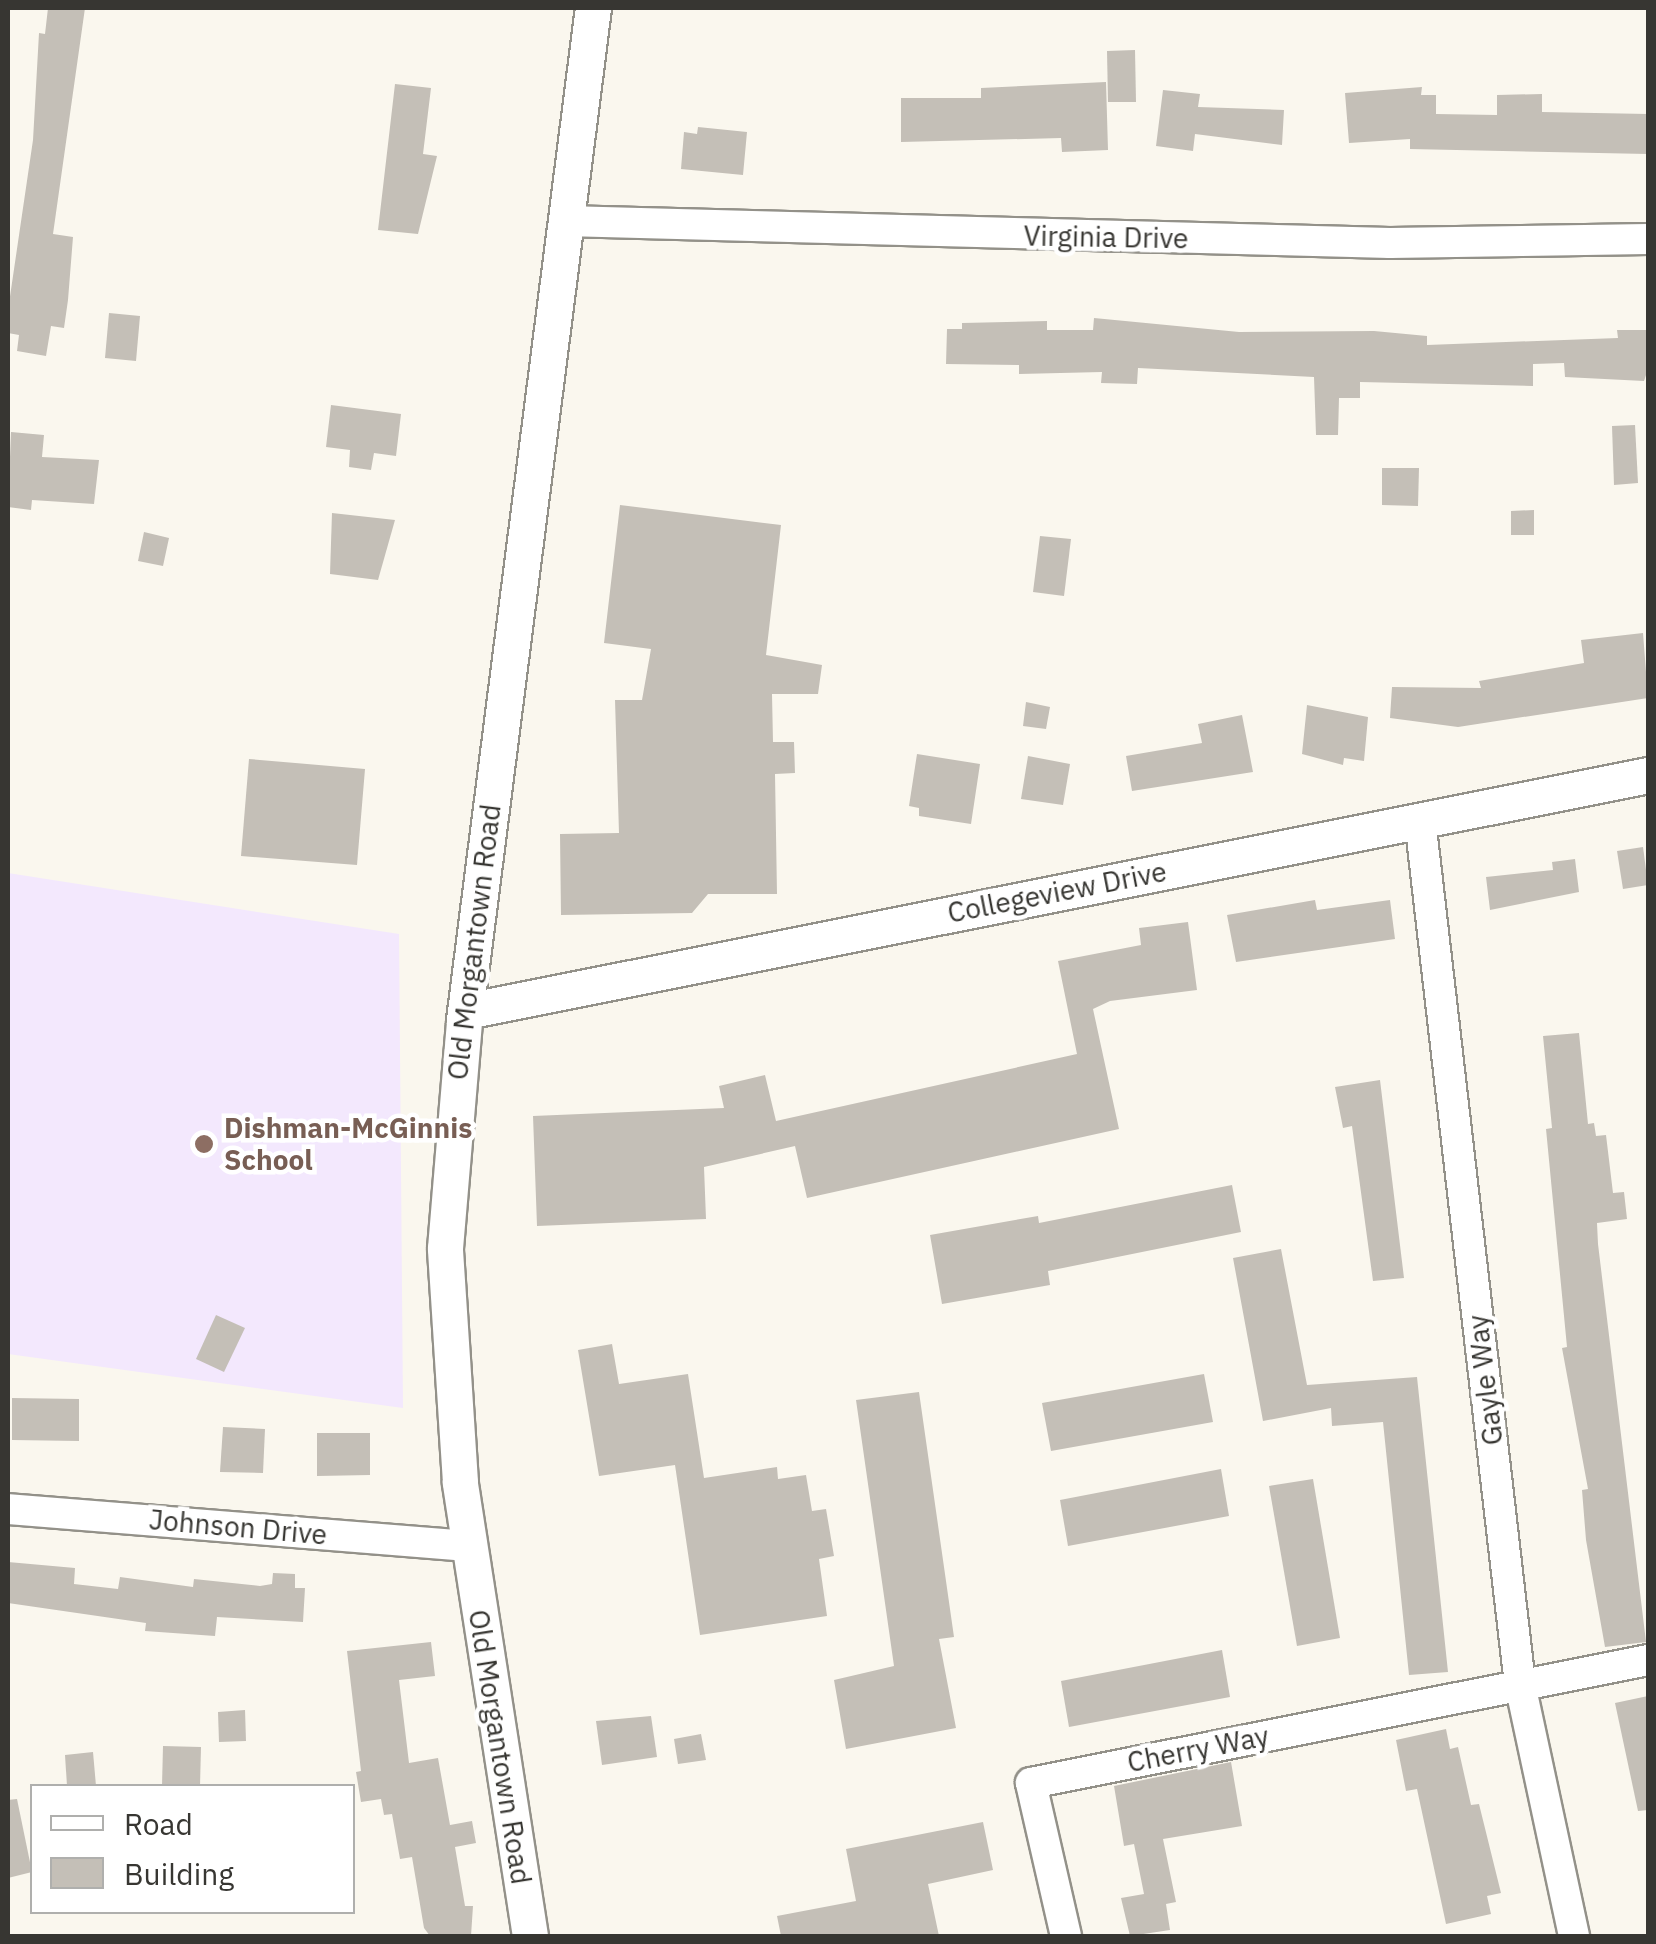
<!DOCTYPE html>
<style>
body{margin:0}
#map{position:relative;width:1656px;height:1944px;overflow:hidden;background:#faf7ee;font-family:"IBM Plex Sans",sans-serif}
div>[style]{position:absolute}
.education>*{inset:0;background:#f3e8fd}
.building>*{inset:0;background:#c4bfb7}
.roads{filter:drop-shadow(2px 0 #939189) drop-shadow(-2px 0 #939189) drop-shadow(0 2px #939189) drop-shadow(0 -2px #939189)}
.minor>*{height:30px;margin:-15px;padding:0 15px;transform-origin:15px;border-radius:15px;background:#fff}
.tertiary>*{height:35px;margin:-17.5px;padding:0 17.5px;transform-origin:17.5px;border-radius:17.5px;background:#fff}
.dots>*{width:28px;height:28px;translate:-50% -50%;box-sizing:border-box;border:5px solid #fff;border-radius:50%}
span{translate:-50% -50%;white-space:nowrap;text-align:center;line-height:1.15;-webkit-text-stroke:9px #fff;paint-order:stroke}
.street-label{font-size:28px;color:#373632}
.education-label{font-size:28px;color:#785e54;font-weight:700}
.left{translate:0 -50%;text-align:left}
.frame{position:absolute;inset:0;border:10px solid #373632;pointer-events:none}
.legend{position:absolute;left:30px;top:1784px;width:325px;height:130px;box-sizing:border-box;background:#fff;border:2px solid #afafad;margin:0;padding:12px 18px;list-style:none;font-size:30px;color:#373632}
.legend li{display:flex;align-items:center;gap:20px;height:50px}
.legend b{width:50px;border:2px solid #afafad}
</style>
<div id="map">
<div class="education">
<i style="clip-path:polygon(8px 873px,399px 934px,403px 1408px,8px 1354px)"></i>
</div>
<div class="building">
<i style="clip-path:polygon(48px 8px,85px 8px,53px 234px,73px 237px,68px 300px,64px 328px,51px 326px,46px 356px,17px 351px,19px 335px,8px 333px,8px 310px,33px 140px,39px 33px,45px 34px)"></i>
<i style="clip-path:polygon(1135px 50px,1136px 102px,1108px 102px,1107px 51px)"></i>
<i style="clip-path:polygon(1106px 82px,1108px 150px,1062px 152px,1061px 138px,901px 142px,901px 98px,981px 98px,981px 88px)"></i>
<i style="clip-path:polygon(395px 84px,431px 88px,423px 154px,437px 156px,418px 234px,378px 230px)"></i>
<i style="clip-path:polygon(1422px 87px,1421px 95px,1436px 95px,1436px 114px,1497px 115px,1497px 95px,1542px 94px,1542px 112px,1648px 114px,1648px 154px,1410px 149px,1410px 139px,1349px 143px,1345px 93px)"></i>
<i style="clip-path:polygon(1163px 90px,1200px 94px,1198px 107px,1284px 110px,1282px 145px,1195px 134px,1193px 151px,1156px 146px)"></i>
<i style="clip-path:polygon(698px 127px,747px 132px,743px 175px,681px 169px,684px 132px,697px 134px)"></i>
<i style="clip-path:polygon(109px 313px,140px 316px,136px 361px,105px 358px)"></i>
<i style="clip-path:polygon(1094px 318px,1239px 332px,1374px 331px,1427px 336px,1427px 345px,1618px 338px,1617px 330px,1648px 330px,1648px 369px,1644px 381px,1565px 377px,1564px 363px,1533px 364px,1533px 386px,1360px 382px,1360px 398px,1339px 398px,1338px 435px,1316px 435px,1314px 377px,1138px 368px,1137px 384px,1101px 383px,1102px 372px,1019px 374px,1019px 365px,946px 364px,947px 329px,962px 329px,962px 323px,1047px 321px,1047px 330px,1093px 330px)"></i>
<i style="clip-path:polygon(331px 405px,401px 414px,396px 456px,374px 453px,371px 470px,349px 467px,350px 450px,326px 447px)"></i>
<i style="clip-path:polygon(1635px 425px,1638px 483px,1614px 485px,1612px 426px)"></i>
<i style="clip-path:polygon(11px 432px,44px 435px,42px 457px,99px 460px,94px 504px,32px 500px,31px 510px,8px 507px)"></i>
<i style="clip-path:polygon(1382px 468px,1419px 468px,1418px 506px,1382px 505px)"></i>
<i style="clip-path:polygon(620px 505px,781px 525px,766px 655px,822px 665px,818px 694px,772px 694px,773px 742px,794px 742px,795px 773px,775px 774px,777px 894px,708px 894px,692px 913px,561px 915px,560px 834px,619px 833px,615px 700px,642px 700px,651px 649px,604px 643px)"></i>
<i style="clip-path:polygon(1534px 510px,1534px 535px,1511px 535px,1511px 511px)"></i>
<i style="clip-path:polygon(332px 513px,395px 520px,378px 580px,330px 574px)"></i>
<i style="clip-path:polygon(144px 532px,169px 538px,163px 566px,138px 561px)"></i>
<i style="clip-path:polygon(1040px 536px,1071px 539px,1064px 596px,1033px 592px)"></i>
<i style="clip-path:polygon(1643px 633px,1648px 698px,1458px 727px,1390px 718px,1392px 687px,1481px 688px,1479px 681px,1584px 663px,1581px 640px)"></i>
<i style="clip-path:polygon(1026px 702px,1050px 707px,1046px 729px,1023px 726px)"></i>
<i style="clip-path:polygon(1307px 705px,1368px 717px,1364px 761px,1344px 758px,1343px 765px,1302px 754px)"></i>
<i style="clip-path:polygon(1242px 715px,1253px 772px,1132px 791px,1126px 756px,1202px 743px,1198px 724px)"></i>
<i style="clip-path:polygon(917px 754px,980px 764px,971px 824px,919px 816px,919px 808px,909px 806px)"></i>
<i style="clip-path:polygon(1028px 756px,1070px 764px,1063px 805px,1021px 799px)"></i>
<i style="clip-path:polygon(249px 759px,365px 769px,357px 865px,241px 856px)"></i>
<i style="clip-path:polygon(1643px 847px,1648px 885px,1623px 889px,1617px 851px)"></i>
<i style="clip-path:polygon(1575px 859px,1579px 892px,1490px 910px,1486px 877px,1553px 870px,1552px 862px)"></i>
<i style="clip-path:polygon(1315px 900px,1317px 910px,1390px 900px,1395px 939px,1236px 962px,1227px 915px)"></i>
<i style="clip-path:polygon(1188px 922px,1197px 990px,1110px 1001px,1093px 1009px,1119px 1129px,807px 1198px,795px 1146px,704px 1167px,706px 1219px,537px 1226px,533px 1116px,724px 1108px,719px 1086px,765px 1075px,776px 1121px,1077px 1054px,1058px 961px,1141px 945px,1139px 928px)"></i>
<i style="clip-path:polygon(1579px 1033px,1588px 1124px,1594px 1123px,1596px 1136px,1606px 1135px,1613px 1193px,1624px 1192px,1627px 1219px,1597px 1223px,1598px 1244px,1646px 1642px,1605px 1647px,1586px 1540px,1582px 1490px,1588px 1489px,1562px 1348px,1567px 1347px,1546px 1129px,1552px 1128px,1543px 1036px)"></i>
<i style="clip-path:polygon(1380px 1080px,1404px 1278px,1373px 1281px,1352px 1126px,1343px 1128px,1335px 1087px)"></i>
<i style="clip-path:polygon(1232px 1185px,1241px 1232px,1048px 1271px,1050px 1285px,942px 1304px,930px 1235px,1038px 1216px,1039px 1223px)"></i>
<i style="clip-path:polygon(1281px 1249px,1307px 1385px,1417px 1377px,1448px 1672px,1409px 1675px,1383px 1422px,1332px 1426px,1331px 1408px,1263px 1421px,1233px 1258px)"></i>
<i style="clip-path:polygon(216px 1315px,245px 1328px,224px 1372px,196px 1359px)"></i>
<i style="clip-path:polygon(612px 1344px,619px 1384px,688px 1374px,704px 1478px,777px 1467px,778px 1479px,806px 1475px,812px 1511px,826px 1509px,834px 1556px,819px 1559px,827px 1616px,700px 1635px,675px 1465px,599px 1476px,578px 1350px)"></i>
<i style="clip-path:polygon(1204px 1374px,1213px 1422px,1051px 1451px,1042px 1403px)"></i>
<i style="clip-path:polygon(919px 1392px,954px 1637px,939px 1639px,956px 1728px,846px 1749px,834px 1680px,894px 1666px,856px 1400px)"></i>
<i style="clip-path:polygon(12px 1398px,79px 1399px,79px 1441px,12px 1440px)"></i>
<i style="clip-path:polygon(223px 1427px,265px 1429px,263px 1473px,220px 1472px)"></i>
<i style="clip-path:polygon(317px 1433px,370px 1433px,370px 1475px,317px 1476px)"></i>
<i style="clip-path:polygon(1221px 1469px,1229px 1516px,1068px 1546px,1060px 1500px)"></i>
<i style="clip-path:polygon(1313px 1479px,1340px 1638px,1297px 1646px,1269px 1486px)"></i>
<i style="clip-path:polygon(8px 1562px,75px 1568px,74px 1584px,118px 1589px,120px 1577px,193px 1587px,194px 1579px,260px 1586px,272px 1584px,273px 1573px,295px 1574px,295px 1588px,305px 1588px,303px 1622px,217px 1617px,215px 1636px,145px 1631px,146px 1623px,8px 1603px)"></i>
<i style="clip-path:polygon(431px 1642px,435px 1676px,399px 1680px,409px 1763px,438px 1758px,450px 1825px,472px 1821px,476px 1843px,455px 1847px,465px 1906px,473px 1906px,471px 1936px,430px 1936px,424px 1928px,412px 1857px,400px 1859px,392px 1814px,384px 1815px,381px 1799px,361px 1802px,356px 1772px,361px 1771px,347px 1651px)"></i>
<i style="clip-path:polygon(1222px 1650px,1230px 1697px,1069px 1727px,1061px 1681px)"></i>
<i style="clip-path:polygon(1648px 1696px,1648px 1810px,1638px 1811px,1615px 1703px)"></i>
<i style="clip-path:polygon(245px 1710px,246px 1741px,219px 1742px,218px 1712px)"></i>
<i style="clip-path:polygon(651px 1716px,657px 1757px,602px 1765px,596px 1721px)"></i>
<i style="clip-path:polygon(1446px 1729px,1450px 1749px,1458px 1747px,1471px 1805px,1479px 1804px,1501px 1893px,1487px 1896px,1491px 1914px,1446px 1924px,1417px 1789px,1406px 1791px,1396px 1740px)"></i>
<i style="clip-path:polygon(701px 1734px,706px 1760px,678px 1764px,674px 1739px)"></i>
<i style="clip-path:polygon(163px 1746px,201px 1747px,200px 1786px,162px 1786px)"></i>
<i style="clip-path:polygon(93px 1752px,96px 1786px,67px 1786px,65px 1755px)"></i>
<i style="clip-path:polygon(1231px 1762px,1242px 1826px,1163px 1839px,1176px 1902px,1166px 1904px,1170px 1930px,1130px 1936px,1121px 1898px,1144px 1894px,1134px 1844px,1124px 1846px,1114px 1786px)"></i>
<i style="clip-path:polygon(17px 1799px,32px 1872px,8px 1878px,8px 1800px)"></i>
<i style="clip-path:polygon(983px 1822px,993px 1870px,928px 1884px,939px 1936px,781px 1936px,777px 1916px,856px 1901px,846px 1849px)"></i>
</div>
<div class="roads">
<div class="minor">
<i style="left:565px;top:221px;width:825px;rotate:1.53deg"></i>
<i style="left:1390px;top:243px;width:258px;rotate:-0.9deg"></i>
<i style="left:1420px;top:820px;width:870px;rotate:83.4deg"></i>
<i style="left:1520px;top:1684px;width:258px;rotate:77.9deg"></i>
<i style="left:8px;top:1509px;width:462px;rotate:4.6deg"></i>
<i style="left:1066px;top:1936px;width:157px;rotate:-102.9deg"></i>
<i style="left:1031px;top:1783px;width:629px;rotate:-11.27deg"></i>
</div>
<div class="tertiary">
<i style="left:466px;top:1011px;width:1205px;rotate:-11.29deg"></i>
<i style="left:530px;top:1936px;width:459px;rotate:-98.8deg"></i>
<i style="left:460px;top:1482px;width:234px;rotate:-93.7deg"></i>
<i style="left:445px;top:1248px;width:229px;rotate:-85.2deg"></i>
<i style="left:464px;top:1020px;width:1020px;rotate:-82.74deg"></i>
</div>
</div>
<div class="dots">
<i style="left:204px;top:1144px;background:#8d6e63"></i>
</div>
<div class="street-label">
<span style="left:1106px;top:237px;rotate:1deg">Virginia Drive</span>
<span style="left:1057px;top:892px;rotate:-11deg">Collegeview Drive</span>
<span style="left:474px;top:942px;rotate:-83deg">Old Morgantown Road</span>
<span style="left:1485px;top:1380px;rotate:-97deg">Gayle Way</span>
<span style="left:238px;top:1527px;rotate:5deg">Johnson Drive</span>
<span style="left:500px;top:1747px;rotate:81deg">Old Morgantown Road</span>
<span style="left:1198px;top:1749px;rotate:-11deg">Cherry Way</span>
</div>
<div class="education-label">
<span class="left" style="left:224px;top:1144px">Dishman-McGinnis<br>School</span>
</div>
<div class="frame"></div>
<ul class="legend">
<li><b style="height:12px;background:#fff"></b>Road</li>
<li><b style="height:28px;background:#c4bfb7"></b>Building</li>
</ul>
</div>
